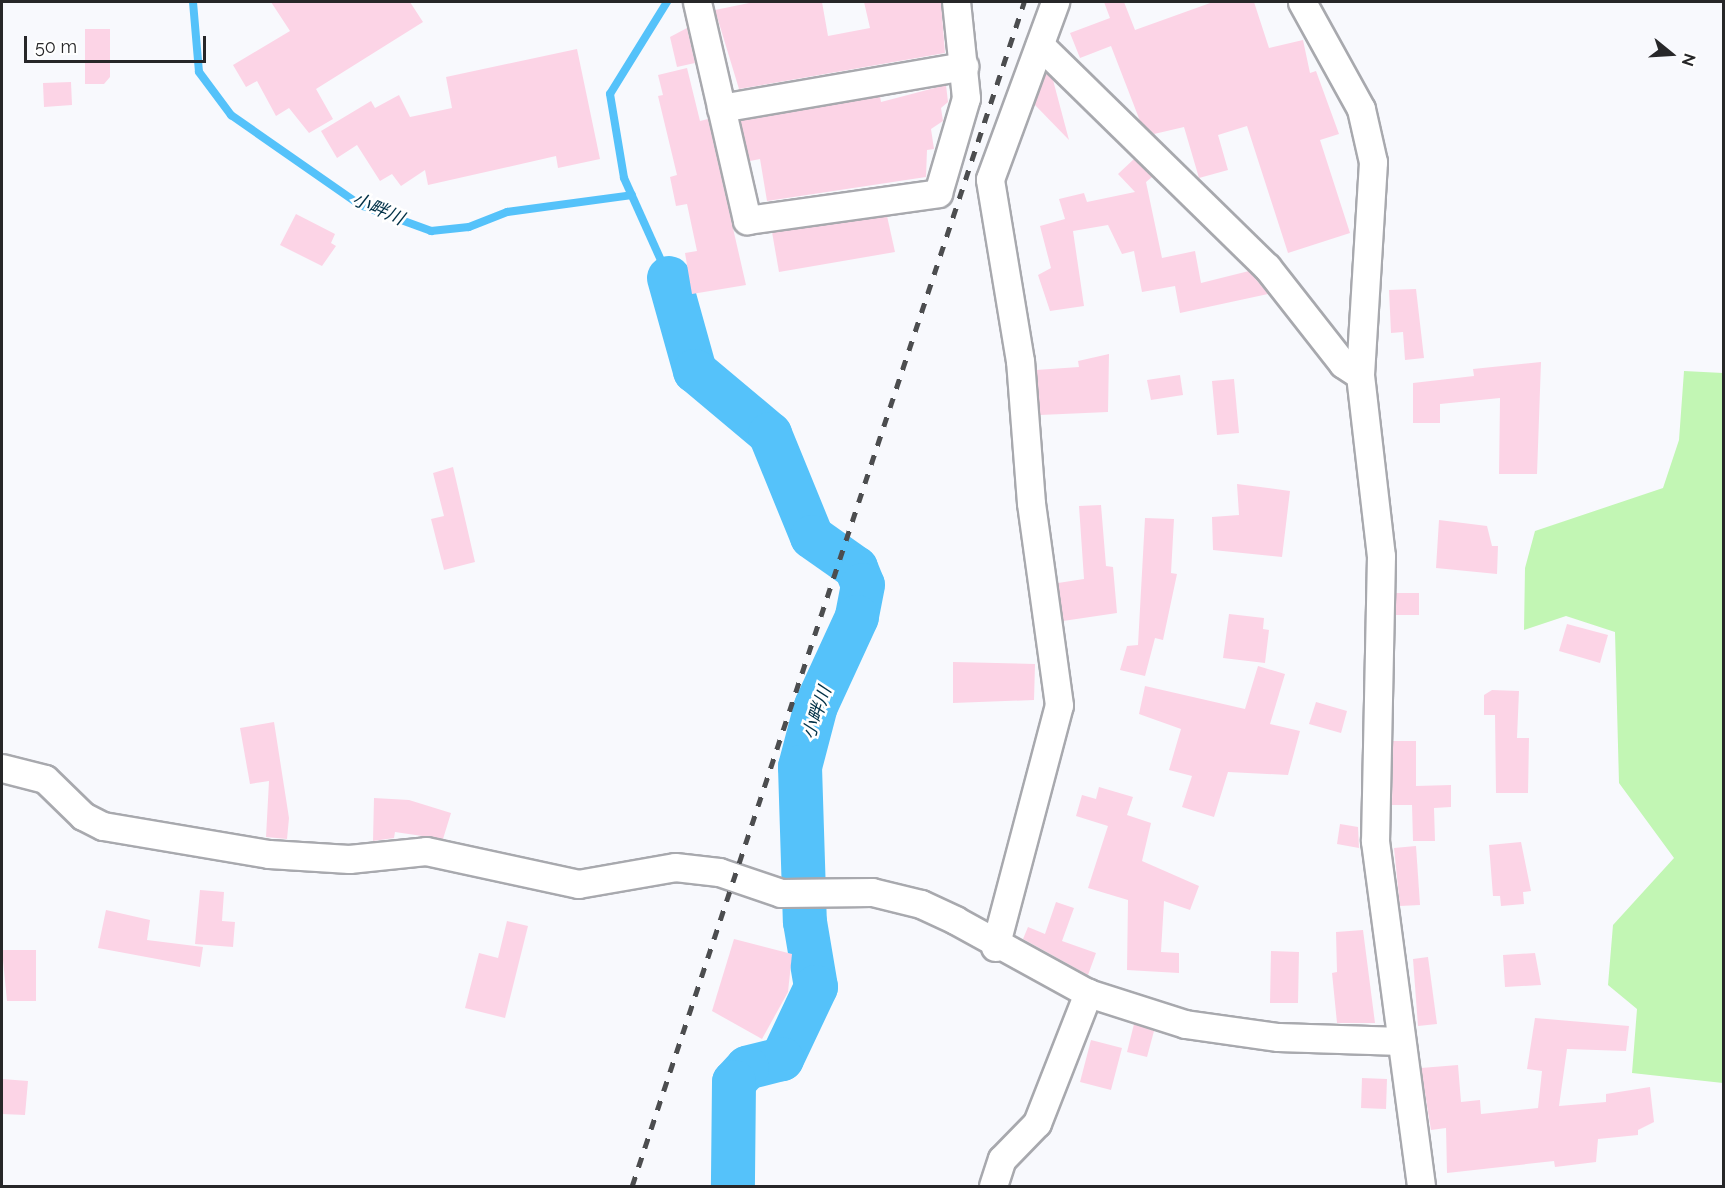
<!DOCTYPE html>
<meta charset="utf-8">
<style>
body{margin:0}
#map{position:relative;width:1725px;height:1188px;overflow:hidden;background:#f8f9fd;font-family:Raleway,"Noto Sans JP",sans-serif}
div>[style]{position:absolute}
.green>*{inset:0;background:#c2f6b4}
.stream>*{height:8px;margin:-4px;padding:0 4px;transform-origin:4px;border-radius:4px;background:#55c2fa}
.river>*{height:44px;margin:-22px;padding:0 22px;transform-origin:22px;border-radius:22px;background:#55c2fa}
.building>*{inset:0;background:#fcd4e6}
.roads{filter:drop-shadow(2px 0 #a8a9ae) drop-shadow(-2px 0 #a8a9ae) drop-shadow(0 2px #a8a9ae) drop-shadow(0 -2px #a8a9ae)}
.street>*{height:27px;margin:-13.5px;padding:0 13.5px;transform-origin:13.5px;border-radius:13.5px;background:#fff}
.rail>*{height:4.5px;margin-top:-2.25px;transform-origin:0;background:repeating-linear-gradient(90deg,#4c4d4f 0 10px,transparent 0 20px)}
span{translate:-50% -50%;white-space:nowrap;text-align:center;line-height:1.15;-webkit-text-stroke:5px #fff;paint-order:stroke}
.water-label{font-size:18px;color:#003147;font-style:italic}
.frame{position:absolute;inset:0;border:3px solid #272729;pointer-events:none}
.north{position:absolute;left:1641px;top:24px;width:60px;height:60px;-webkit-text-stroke:4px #fff;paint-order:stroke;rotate:108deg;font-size:16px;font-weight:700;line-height:24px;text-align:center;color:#272729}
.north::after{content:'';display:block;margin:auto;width:21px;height:27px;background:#272729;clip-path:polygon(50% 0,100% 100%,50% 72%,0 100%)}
.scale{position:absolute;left:24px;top:36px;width:182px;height:27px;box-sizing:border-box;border:3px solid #272729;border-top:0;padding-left:8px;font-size:18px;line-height:21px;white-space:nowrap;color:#272729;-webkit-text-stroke:4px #fff;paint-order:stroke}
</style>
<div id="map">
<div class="green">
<i style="clip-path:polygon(1684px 371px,1723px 373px,1723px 1083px,1632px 1073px,1637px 1009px,1608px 985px,1613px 925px,1674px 858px,1619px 783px,1615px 632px,1566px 616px,1524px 630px,1525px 568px,1535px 531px,1663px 488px,1679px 440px)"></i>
</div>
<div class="stream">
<i style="left:193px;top:2px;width:70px;rotate:85.1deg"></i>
<i style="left:199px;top:72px;width:54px;rotate:53.3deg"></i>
<i style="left:231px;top:115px;width:157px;rotate:34.9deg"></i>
<i style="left:360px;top:205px;width:76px;rotate:20.1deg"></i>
<i style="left:431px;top:231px;width:38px;rotate:-6deg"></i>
<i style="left:469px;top:227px;width:41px;rotate:-21.5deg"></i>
<i style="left:507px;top:212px;width:126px;rotate:-7.7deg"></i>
<i style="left:667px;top:2px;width:108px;rotate:121.8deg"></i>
<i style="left:610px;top:94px;width:85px;rotate:80.5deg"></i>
<i style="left:624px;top:178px;width:110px;rotate:65.8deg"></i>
</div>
<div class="river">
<i style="left:669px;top:278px;width:97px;rotate:74.4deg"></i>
<i style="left:695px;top:371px;width:98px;rotate:40deg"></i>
<i style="left:770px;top:434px;width:111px;rotate:67.8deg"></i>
<i style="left:812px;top:537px;width:54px;rotate:35.2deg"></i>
<i style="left:856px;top:568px;width:18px;rotate:68deg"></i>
<i style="left:863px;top:585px;width:33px;rotate:101deg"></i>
<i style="left:857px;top:617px;width:98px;rotate:114.7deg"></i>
<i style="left:816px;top:706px;width:63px;rotate:104.7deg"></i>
<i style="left:800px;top:767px;width:155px;rotate:88.2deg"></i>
<i style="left:805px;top:922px;width:66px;rotate:80.4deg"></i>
<i style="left:816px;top:987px;width:80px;rotate:115.3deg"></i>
<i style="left:782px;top:1059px;width:36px;rotate:166deg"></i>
<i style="left:747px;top:1068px;width:19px;rotate:133deg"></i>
<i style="left:734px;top:1082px;width:104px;rotate:90.6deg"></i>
</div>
<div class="building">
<i style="clip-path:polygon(271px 2px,410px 2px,423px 22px,316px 89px,333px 119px,309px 133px,289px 108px,276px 116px,257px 81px,246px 87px,233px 65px,290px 31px)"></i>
<i style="clip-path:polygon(754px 2px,822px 2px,828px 36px,870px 28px,864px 2px,941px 2px,945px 53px,739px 89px,715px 10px)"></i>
<i style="clip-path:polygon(1104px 2px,1124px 2px,1135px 30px,1213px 2px,1254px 2px,1269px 48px,1303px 40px,1310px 73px,1316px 71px,1339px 134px,1320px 140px,1350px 233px,1288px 253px,1247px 126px,1218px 135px,1228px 170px,1199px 178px,1184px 127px,1154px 134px,1140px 121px,1111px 46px,1080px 58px,1070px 33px,1110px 18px)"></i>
<i style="clip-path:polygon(687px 28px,695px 63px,677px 67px,670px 37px)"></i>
<i style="clip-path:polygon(85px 29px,110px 29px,110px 77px,104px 84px,85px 84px)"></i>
<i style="clip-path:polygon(577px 49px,600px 159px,558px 168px,556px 156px,428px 185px,425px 170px,401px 186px,392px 174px,380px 181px,357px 145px,337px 158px,321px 131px,371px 101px,375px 108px,399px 95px,410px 117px,452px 108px,446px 77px)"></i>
<i style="clip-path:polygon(687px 68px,700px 121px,708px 119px,746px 285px,692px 294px,685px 253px,697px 251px,687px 204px,676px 206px,670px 177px,677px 175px,658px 96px,663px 95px,658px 75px)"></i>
<i style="clip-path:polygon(1046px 73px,1053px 80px,1069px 140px,1034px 104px)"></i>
<i style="clip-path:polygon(71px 82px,72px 105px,44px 107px,43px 83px)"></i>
<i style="clip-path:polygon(946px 85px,948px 102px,941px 108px,943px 121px,931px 129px,934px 149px,927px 150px,926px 177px,767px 201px,760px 159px,750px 161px,740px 121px,880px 96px,881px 102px)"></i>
<i style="clip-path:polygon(1134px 159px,1152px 177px,1146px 182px,1162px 258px,1195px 251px,1201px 283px,1249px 271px,1268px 294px,1180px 313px,1175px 286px,1142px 292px,1134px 251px,1122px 254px,1108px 225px,1073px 231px,1084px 306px,1050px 311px,1038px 275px,1051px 268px,1040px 226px,1065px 219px,1059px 199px,1084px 193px,1087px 202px,1135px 192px,1118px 174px)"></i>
<i style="clip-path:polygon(296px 214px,335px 234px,331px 243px,336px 246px,322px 266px,280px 245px)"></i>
<i style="clip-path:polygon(887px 216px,895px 252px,779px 272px,772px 232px)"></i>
<i style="clip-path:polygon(1416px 289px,1424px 358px,1405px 360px,1403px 332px,1391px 333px,1389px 290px)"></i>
<i style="clip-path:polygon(1109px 354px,1108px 412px,1040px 415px,1036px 370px,1079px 367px,1078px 361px)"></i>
<i style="clip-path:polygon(1541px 362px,1537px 474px,1499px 474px,1500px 398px,1440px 404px,1440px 423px,1413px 423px,1413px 383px,1474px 376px,1473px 369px)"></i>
<i style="clip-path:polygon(1180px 375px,1183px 395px,1151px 400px,1147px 380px)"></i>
<i style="clip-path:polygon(1234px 379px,1239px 433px,1217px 435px,1212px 381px)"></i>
<i style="clip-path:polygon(453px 467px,475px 562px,444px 570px,431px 519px,444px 516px,433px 473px)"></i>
<i style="clip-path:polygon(1237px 484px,1290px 491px,1282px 557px,1213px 550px,1212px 517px,1239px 515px)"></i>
<i style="clip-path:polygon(1101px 505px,1106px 566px,1113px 567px,1117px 613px,1063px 621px,1058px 583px,1084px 579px,1079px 506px)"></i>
<i style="clip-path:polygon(1145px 518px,1174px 519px,1171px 573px,1177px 574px,1163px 640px,1155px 638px,1145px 676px,1120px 670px,1127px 646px,1138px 645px)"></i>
<i style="clip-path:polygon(1439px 520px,1487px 526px,1492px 546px,1498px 546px,1497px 574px,1436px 568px)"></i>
<i style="clip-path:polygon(1396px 593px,1419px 593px,1419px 615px,1396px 615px)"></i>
<i style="clip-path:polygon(1229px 614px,1264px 618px,1263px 629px,1269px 630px,1265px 663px,1223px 658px)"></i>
<i style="clip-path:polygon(1567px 624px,1608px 635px,1600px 663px,1559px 651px)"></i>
<i style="clip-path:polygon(953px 662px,1035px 664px,1034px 700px,953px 703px)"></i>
<i style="clip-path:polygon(1258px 666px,1285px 674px,1270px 724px,1300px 731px,1288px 775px,1228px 772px,1214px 817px,1182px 807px,1192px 776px,1169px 770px,1181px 729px,1139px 714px,1145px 686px,1245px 709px)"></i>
<i style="clip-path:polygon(1492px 690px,1519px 691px,1517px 738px,1529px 738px,1528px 793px,1496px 793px,1495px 715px,1484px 715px,1484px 695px)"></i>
<i style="clip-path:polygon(1316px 702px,1347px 711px,1341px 733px,1309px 724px)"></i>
<i style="clip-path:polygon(274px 722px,289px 818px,287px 839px,266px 837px,269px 781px,250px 784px,240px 728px)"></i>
<i style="clip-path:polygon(1393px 741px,1416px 741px,1416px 786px,1451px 785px,1451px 807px,1434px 808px,1435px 841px,1413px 841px,1412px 805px,1392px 805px)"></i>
<i style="clip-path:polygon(1099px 787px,1133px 797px,1127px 815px,1151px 823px,1142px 861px,1199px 886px,1190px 910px,1164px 901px,1161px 952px,1179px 953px,1179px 973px,1127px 970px,1128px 900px,1088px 888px,1108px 826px,1076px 816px,1082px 795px,1096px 799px)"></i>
<i style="clip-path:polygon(374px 798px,409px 800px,451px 813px,443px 839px,395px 832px,394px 838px,373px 841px)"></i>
<i style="clip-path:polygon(1340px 824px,1358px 827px,1359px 848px,1337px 844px)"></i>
<i style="clip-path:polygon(1521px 842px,1531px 891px,1523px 892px,1524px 904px,1501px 906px,1500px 896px,1493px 896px,1489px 845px)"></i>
<i style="clip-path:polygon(1416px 846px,1420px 905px,1400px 906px,1394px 848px)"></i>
<i style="clip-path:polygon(200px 890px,224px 892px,222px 921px,235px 922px,233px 947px,195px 944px)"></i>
<i style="clip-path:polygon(1056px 902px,1074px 908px,1062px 941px,1096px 953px,1088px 975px,1023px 939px,1028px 927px,1045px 934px)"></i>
<i style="clip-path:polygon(106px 910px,150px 920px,147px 940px,203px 947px,200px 967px,98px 948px)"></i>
<i style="clip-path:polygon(507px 921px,528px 926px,505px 1018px,465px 1008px,479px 953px,498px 958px)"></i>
<i style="clip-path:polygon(1363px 930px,1375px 1023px,1337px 1023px,1332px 973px,1337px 972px,1336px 932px)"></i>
<i style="clip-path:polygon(734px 939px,792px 954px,788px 992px,762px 1039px,712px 1011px)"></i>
<i style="clip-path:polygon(2px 950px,36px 950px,36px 1001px,7px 1001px)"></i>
<i style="clip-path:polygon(1271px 951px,1299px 952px,1298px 1003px,1270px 1003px)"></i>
<i style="clip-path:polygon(1535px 953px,1541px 985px,1505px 987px,1503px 955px)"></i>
<i style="clip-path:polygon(1428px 957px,1437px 1024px,1418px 1026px,1413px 959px)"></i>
<i style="clip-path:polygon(1535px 1018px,1629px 1026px,1626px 1051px,1567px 1049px,1559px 1106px,1606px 1102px,1606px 1094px,1650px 1087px,1654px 1122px,1638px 1130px,1638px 1135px,1598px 1139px,1596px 1162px,1555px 1167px,1554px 1161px,1447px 1173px,1446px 1128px,1431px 1130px,1421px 1068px,1458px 1065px,1461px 1102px,1480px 1100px,1481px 1114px,1538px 1108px,1542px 1071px,1527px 1069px)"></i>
<i style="clip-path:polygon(1134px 1024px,1154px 1031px,1147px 1057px,1127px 1052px)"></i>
<i style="clip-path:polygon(1091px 1040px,1122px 1048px,1111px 1090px,1080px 1082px)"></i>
<i style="clip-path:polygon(1362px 1078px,1387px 1079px,1386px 1109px,1361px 1108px)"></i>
<i style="clip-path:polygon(2px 1079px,28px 1081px,25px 1115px,2px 1114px)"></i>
</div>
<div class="roads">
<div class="street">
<i style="left:697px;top:2px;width:224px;rotate:77.1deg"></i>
<i style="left:747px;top:220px;width:193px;rotate:-8deg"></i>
<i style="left:938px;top:193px;width:99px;rotate:-73.6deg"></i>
<i style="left:966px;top:98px;width:97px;rotate:-95.9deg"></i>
<i style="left:1302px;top:2px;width:122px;rotate:61.1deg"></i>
<i style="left:1361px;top:109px;width:54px;rotate:77.2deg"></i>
<i style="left:1373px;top:162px;width:213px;rotate:93.5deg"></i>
<i style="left:1360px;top:375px;width:182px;rotate:83.4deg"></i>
<i style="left:1381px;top:556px;width:285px;rotate:91.2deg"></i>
<i style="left:1375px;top:841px;width:348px;rotate:82.4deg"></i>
<i style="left:1040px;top:45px;width:318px;rotate:44.4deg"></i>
<i style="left:1267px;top:267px;width:123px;rotate:51.9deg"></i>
<i style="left:1343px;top:364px;width:20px;rotate:33deg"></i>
<i style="left:721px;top:108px;width:247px;rotate:-9.8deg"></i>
<i style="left:2px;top:768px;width:44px;rotate:14.3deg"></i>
<i style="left:45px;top:779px;width:53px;rotate:44.2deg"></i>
<i style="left:83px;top:816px;width:22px;rotate:27deg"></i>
<i style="left:103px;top:826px;width:168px;rotate:9.6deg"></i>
<i style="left:269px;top:854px;width:80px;rotate:3.6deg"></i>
<i style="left:349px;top:859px;width:77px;rotate:-5.9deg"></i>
<i style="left:426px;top:851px;width:156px;rotate:12.2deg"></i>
<i style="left:578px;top:884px;width:98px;rotate:-9.9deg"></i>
<i style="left:675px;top:867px;width:44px;rotate:6.5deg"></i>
<i style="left:719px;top:872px;width:65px;rotate:18.7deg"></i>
<i style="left:781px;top:893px;width:91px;rotate:-0.6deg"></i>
<i style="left:872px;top:892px;width:50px;rotate:13.8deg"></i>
<i style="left:921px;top:904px;width:38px;rotate:25deg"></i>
<i style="left:955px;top:920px;width:152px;rotate:28.8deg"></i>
<i style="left:1088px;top:993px;width:102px;rotate:17.7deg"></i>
<i style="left:1185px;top:1024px;width:94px;rotate:8deg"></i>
<i style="left:1278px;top:1037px;width:123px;rotate:1.9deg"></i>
<i style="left:995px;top:947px;width:250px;rotate:-75.2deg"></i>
<i style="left:1059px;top:705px;width:204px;rotate:-97.9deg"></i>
<i style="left:1031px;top:503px;width:142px;rotate:-94.4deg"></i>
<i style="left:1020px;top:361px;width:184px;rotate:-99.4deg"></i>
<i style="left:990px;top:179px;width:189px;rotate:-69.8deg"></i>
<i style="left:993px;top:1186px;width:28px;rotate:-72deg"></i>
<i style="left:1002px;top:1159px;width:50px;rotate:-45.8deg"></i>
<i style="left:1037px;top:1123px;width:140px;rotate:-68.6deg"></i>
</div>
</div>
<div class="rail">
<i style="left:632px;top:1186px;width:1247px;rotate:-71.68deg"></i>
</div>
<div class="water-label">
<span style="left:378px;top:209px;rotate:24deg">小畔川</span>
<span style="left:817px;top:713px;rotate:-71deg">小畔川</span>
</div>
<div class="frame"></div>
<div class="north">N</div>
<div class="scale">50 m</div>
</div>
